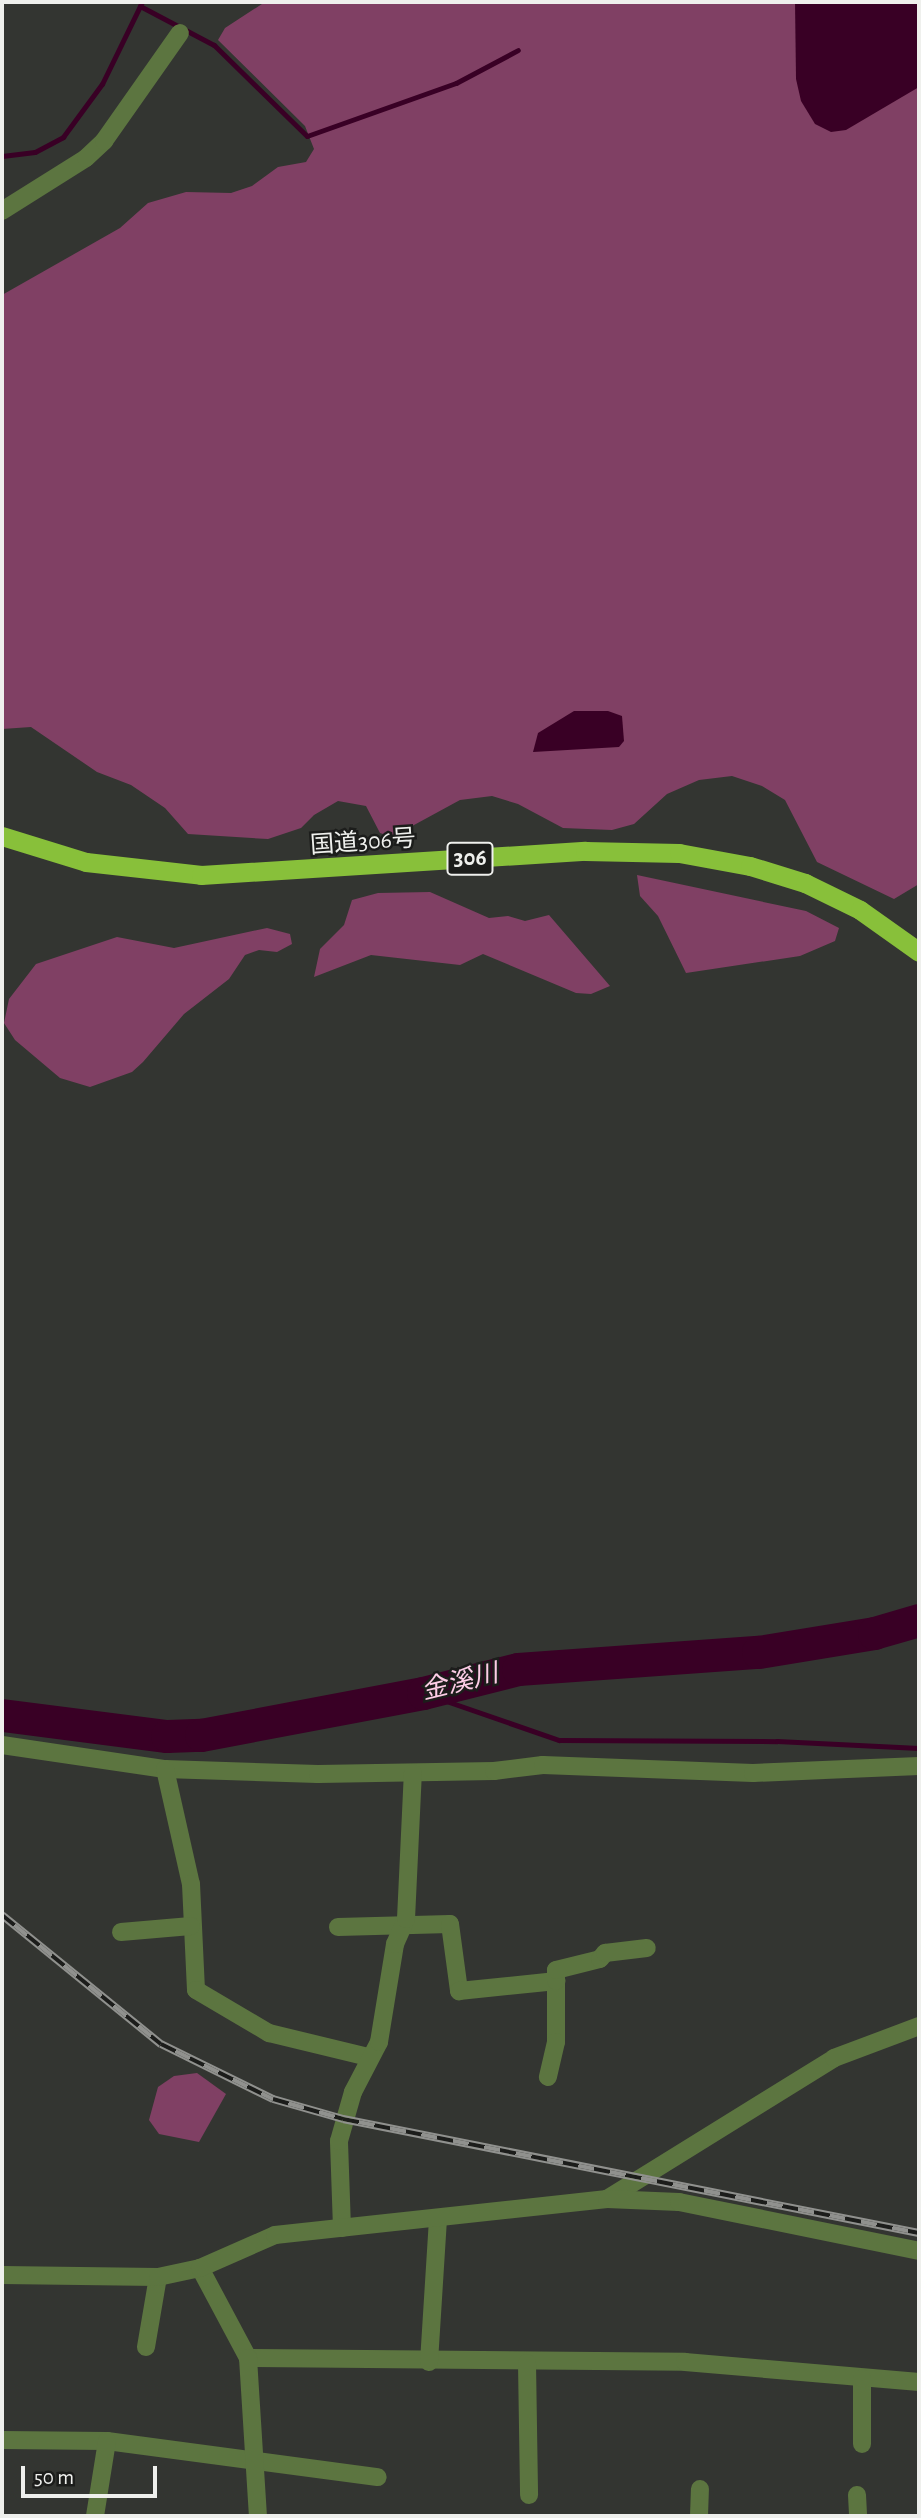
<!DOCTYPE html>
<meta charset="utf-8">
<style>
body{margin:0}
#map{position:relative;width:921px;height:2518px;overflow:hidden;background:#333531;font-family:"Alegreya Sans","Noto Sans JP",sans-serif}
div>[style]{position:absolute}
.green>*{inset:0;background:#804064}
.water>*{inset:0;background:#390025}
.stream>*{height:5px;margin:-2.5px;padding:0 2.5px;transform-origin:2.5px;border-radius:2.5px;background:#390025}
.river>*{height:33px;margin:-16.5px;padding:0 16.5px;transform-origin:16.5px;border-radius:16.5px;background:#390025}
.minor>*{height:18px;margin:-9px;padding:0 9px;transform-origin:9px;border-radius:9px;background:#5c7540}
.tertiary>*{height:18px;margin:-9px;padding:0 9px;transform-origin:9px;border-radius:9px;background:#5c7540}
.trunk>*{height:19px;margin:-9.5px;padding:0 9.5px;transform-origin:9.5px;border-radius:9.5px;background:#88c03a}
.rail>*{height:8px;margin-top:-4px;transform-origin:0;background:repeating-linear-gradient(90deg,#1c1d1b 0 16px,#90918e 0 32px);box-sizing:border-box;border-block:2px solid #90918e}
span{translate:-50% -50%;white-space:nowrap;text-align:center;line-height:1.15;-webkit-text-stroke:5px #1c1d1b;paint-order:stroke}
.shield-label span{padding:2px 5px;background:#1c1d1b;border:2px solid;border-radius:5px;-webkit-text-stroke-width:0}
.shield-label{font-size:23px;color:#eff0ed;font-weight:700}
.street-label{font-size:24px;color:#eff0ed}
.water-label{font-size:26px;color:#fdcde6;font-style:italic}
.frame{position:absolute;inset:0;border:4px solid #eff0ed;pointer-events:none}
.scale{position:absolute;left:21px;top:2466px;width:136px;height:32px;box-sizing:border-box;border:4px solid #eff0ed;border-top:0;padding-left:9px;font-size:21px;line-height:24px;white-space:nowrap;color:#eff0ed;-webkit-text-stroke:5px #1c1d1b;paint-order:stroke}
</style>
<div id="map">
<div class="green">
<i style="clip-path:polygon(265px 2px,919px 2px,919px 884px,894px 899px,817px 862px,785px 800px,762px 786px,732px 776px,699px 780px,667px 794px,634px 824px,612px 830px,563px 828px,518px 804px,492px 796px,460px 800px,392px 837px,380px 833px,366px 806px,338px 801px,314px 815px,301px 828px,268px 839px,188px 834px,165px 808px,131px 785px,97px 772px,31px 727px,2px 729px,2px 295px,120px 228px,148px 203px,186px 192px,231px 193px,252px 186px,278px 167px,306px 162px,314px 149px,305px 126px,218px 40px,225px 28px)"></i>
<i style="clip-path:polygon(637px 875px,806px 911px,839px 928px,835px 941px,800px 956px,686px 973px,658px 916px,640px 896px)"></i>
<i style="clip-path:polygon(430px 892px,489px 918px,508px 916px,525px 921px,549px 915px,610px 986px,591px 994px,576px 993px,483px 954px,460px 965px,371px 955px,314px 977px,320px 949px,344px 925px,352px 900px,378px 893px)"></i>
<i style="clip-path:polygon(267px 928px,290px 934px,292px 944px,277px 952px,259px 950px,245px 955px,229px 979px,184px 1014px,143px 1062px,132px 1072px,90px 1087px,60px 1078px,15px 1040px,4px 1023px,9px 999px,36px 964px,117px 937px,174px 948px)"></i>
<i style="clip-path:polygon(197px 2073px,226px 2094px,199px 2142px,159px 2134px,149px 2120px,158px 2087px,174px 2076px)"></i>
</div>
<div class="water">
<i style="clip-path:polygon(795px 2px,919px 2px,919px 87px,846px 130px,831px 132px,815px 124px,801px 101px,796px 79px)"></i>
<i style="clip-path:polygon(574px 711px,608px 711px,622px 716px,624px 741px,619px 747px,533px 752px,538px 733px)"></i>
</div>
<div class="stream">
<i style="left:140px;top:6px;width:84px;rotate:27.8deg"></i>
<i style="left:214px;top:45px;width:130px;rotate:44.4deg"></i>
<i style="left:307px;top:136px;width:158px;rotate:-19.6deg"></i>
<i style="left:456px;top:83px;width:70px;rotate:-28deg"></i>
<i style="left:2px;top:156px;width:33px;rotate:-7deg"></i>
<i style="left:35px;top:152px;width:32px;rotate:-28deg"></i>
<i style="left:63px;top:137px;width:66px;rotate:-53.7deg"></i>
<i style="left:102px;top:84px;width:91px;rotate:-64deg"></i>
<i style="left:423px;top:1693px;width:144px;rotate:19.1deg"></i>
<i style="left:559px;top:1740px;width:218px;rotate:0.3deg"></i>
<i style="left:777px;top:1741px;width:142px;rotate:2.8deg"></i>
</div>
<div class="river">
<i style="left:2px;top:1715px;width:166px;rotate:7.3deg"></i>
<i style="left:167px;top:1736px;width:34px;rotate:-2deg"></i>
<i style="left:201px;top:1735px;width:226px;rotate:-10.7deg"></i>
<i style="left:423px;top:1693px;width:98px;rotate:-14.2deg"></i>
<i style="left:518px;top:1669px;width:241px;rotate:-4.1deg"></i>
<i style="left:758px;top:1652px;width:118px;rotate:-9.3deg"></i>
<i style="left:874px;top:1633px;width:47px;rotate:-16.1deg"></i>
</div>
<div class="minor">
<i style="left:2px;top:211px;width:99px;rotate:-32.2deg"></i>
<i style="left:86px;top:158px;width:25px;rotate:-43deg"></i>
<i style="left:104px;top:141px;width:132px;rotate:-54.9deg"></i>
<i style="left:2px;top:1745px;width:165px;rotate:8.4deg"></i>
<i style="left:165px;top:1769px;width:153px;rotate:1.9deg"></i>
<i style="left:318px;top:1774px;width:176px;rotate:-1deg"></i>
<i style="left:494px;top:1771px;width:49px;rotate:-7deg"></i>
<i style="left:543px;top:1765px;width:210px;rotate:2.2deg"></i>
<i style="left:753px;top:1773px;width:166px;rotate:-2.4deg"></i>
<i style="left:165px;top:1769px;width:118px;rotate:77.3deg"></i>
<i style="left:191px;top:1884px;width:106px;rotate:87.3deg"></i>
<i style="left:196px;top:1990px;width:85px;rotate:30.5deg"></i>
<i style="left:269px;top:2033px;width:102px;rotate:13.6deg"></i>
<i style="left:338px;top:1927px;width:112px;rotate:-1.5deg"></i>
<i style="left:450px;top:1924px;width:68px;rotate:82.3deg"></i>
<i style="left:459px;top:1991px;width:98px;rotate:-5.9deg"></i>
<i style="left:556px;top:1981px;width:61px;rotate:90deg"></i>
<i style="left:556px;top:2042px;width:36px;rotate:103deg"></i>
<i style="left:121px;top:1932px;width:70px;rotate:-4.9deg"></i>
<i style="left:556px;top:1981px;width:11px;rotate:-90deg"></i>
<i style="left:556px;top:1970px;width:45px;rotate:-14deg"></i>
<i style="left:600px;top:1959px;width:8px;rotate:-50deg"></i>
<i style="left:605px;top:1953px;width:42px;rotate:-6.8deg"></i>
<i style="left:607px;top:2199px;width:267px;rotate:-31.8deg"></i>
<i style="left:834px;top:2058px;width:91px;rotate:-20.6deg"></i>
<i style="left:342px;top:2228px;width:87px;rotate:-92deg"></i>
<i style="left:339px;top:2141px;width:51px;rotate:-74.1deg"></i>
<i style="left:353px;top:2092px;width:56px;rotate:-62.5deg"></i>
<i style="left:379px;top:2042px;width:99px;rotate:-80.7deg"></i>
<i style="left:395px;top:1944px;width:27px;rotate:-66deg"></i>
<i style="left:406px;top:1919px;width:146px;rotate:-87.3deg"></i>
<i style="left:146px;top:2347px;width:71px;rotate:-80.3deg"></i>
<i style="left:248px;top:2358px;width:437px;rotate:0.5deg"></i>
<i style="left:685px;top:2362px;width:235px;rotate:4.9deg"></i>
<i style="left:429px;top:2362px;width:143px;rotate:-86.4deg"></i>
<i style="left:527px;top:2363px;width:132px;rotate:89.1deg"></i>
<i style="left:2px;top:2440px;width:105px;rotate:0.5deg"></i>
<i style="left:107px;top:2441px;width:273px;rotate:7.6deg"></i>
<i style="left:862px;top:2444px;width:66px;rotate:-90deg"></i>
<i style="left:857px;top:2495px;width:21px;rotate:87deg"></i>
<i style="left:95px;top:2516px;width:76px;rotate:-80.9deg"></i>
<i style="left:699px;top:2516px;width:27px;rotate:-88deg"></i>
</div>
<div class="tertiary">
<i style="left:200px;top:2268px;width:102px;rotate:61.9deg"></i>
<i style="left:248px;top:2358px;width:158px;rotate:86.4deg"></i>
<i style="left:2px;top:2275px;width:156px;rotate:0.7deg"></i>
<i style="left:158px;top:2277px;width:43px;rotate:-12.1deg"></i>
<i style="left:200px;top:2268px;width:82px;rotate:-23.7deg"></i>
<i style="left:275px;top:2235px;width:334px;rotate:-6.2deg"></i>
<i style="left:607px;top:2199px;width:72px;rotate:2.4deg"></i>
<i style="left:679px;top:2202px;width:245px;rotate:11.5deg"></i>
</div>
<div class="trunk">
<i style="left:2px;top:836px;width:88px;rotate:17.2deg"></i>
<i style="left:86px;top:862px;width:116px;rotate:6.4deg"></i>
<i style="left:201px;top:875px;width:385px;rotate:-3.6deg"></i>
<i style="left:585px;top:851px;width:94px;rotate:1.2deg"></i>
<i style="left:679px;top:853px;width:72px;rotate:10.4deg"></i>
<i style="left:750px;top:866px;width:58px;rotate:17.2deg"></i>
<i style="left:805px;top:883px;width:61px;rotate:26.1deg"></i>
<i style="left:860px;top:910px;width:72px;rotate:35.4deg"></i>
</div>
<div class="rail">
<i style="left:2px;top:1915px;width:205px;rotate:39.1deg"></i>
<i style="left:161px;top:2044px;width:125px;rotate:26.2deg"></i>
<i style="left:273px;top:2099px;width:73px;rotate:15.9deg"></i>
<i style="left:343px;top:2119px;width:587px;rotate:11.2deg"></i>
</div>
<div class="shield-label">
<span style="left:470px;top:859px">306</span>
</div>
<div class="street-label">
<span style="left:363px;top:843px;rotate:-4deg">国道306号</span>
</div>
<div class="water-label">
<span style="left:460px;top:1683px;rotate:-14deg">金溪川</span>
</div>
<div class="frame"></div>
<div class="scale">50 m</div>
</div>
